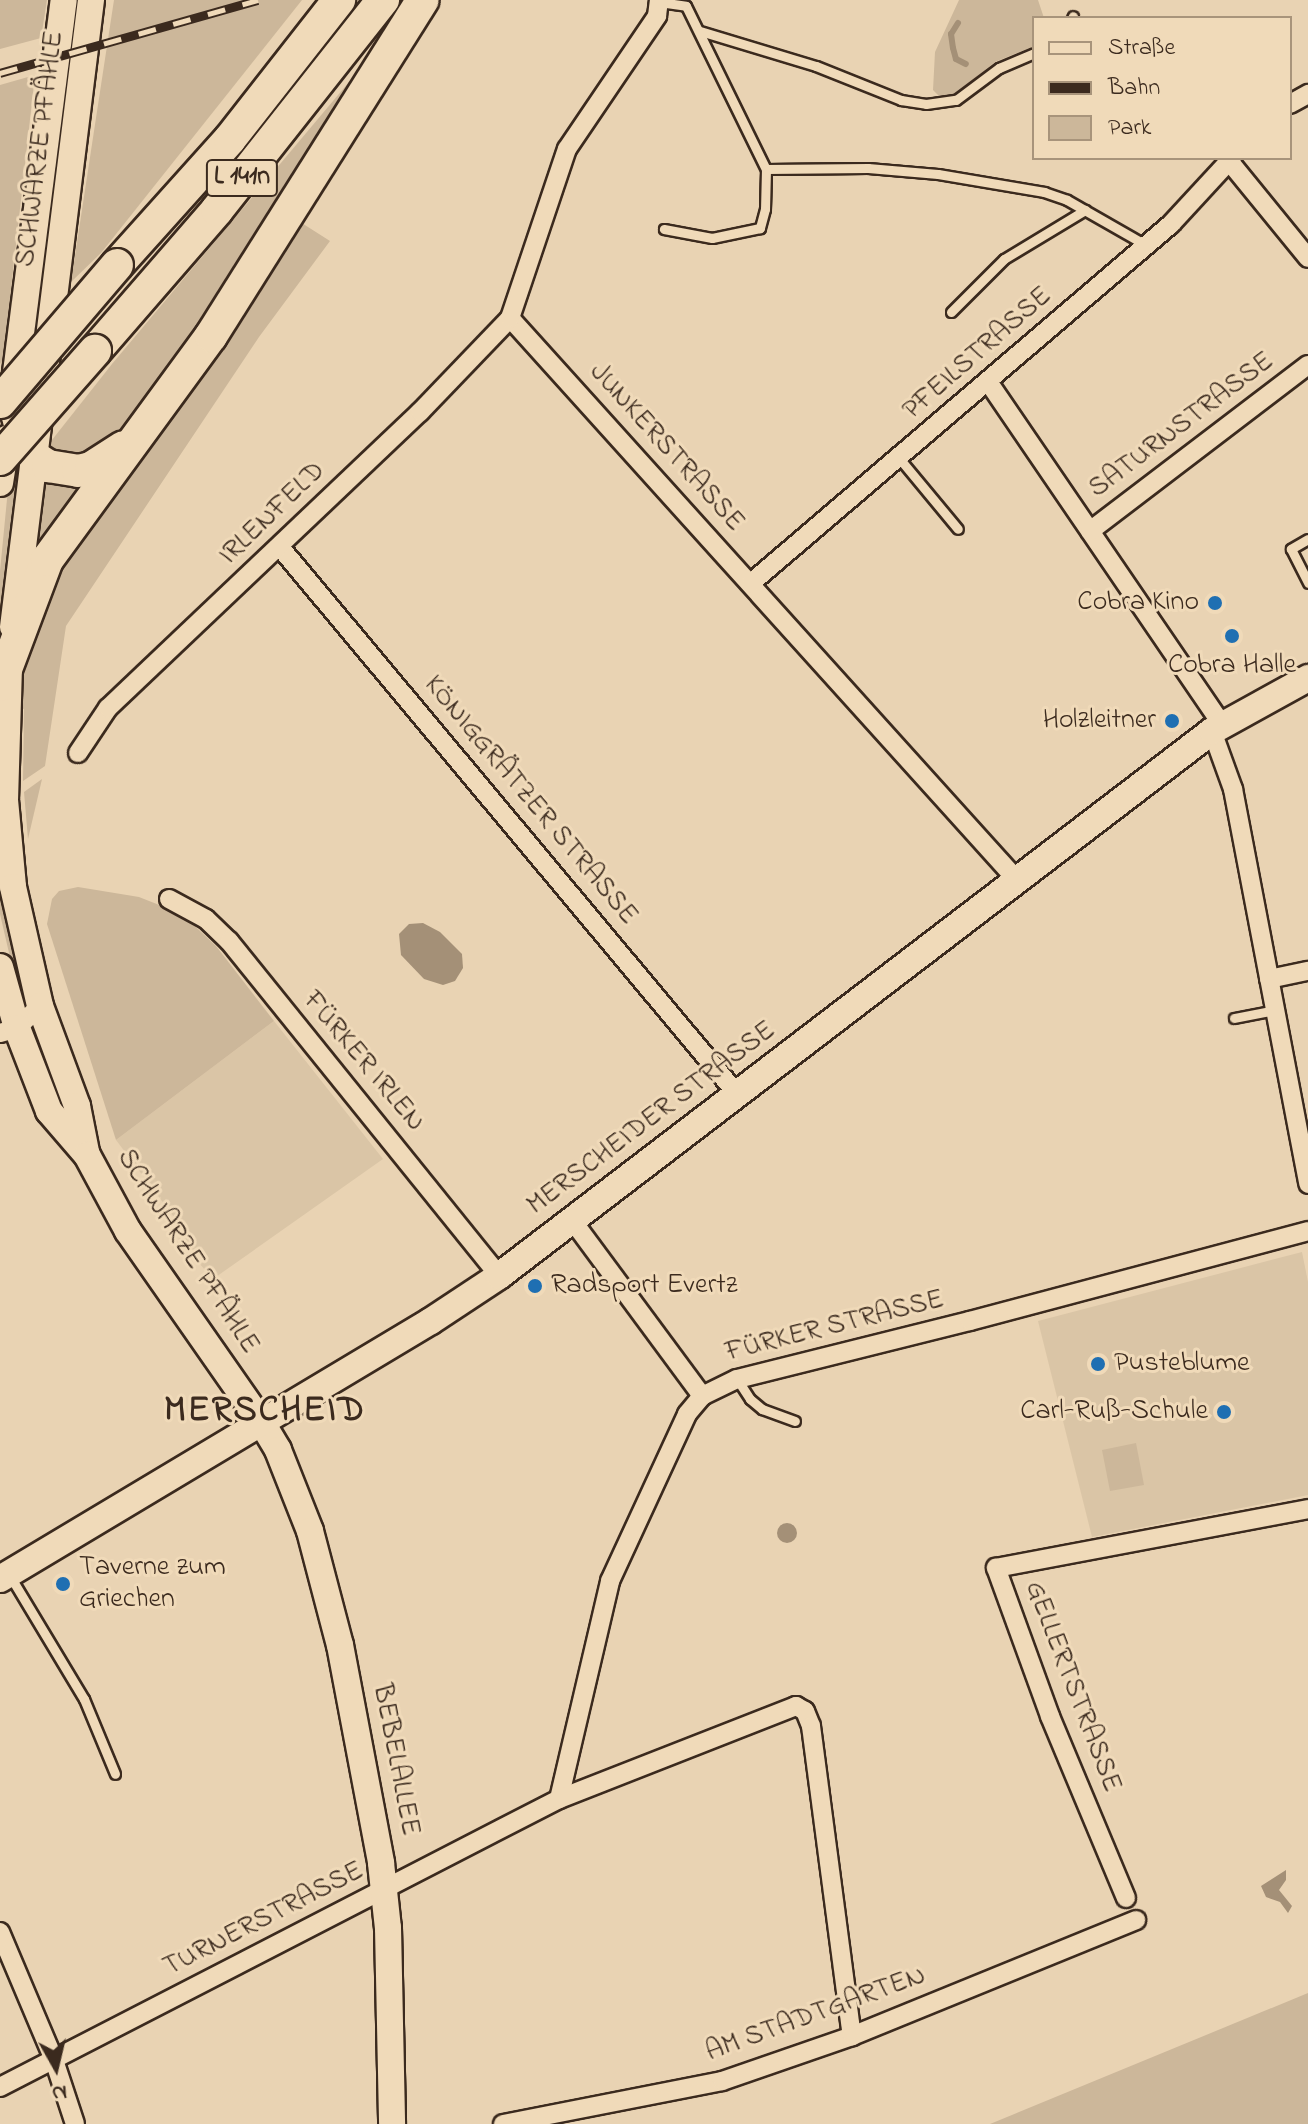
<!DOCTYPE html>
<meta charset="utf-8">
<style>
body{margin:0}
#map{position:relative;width:1308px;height:2124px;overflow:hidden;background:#e9d3b3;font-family:"Indie Flower",sans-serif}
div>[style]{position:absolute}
.built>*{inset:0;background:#dac5a6}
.green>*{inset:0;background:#ccb79a}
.water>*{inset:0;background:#a49077}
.round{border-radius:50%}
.stream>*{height:6px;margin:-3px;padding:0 3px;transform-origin:3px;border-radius:3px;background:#a49077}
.roads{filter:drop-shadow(2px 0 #3b2a1e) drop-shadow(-2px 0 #3b2a1e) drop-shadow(0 2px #3b2a1e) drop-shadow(0 -2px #3b2a1e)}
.lane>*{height:9px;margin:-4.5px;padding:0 4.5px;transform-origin:4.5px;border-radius:4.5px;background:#f0dab9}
.street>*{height:18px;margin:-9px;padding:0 9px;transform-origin:9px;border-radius:9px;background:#f0dab9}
.secondary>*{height:26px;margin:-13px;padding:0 13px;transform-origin:13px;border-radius:13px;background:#f0dab9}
.highway>*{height:32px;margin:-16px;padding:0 16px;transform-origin:16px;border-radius:16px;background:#f0dab9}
.rail>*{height:9px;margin-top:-4.5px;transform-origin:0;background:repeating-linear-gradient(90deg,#f0dab9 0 18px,#3b2a1e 0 36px);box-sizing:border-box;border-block:2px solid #3b2a1e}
.bridges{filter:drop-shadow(2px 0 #3b2a1e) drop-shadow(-2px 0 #3b2a1e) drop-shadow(0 2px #3b2a1e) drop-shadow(0 -2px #3b2a1e)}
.highway-bridge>*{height:32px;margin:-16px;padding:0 16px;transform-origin:16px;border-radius:16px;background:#f0dab9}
.dots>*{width:22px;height:22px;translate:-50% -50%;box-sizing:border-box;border:4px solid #f0dab9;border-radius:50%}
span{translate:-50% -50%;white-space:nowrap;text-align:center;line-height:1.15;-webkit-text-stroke:6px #f0dab9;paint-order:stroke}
.shield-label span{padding:2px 6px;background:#f0dab9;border:2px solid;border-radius:6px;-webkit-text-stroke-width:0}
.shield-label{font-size:26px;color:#3b2a1e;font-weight:700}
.street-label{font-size:28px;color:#3b2a1e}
.poi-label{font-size:28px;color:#3b2a1e}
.right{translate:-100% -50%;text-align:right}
.left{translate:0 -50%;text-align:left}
.district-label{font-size:36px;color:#3b2a1e;font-weight:700;letter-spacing:2px}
.legend{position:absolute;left:1032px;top:16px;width:260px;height:144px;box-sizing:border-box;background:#f0dab9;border:2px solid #a8947b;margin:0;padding:10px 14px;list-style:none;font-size:24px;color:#3b2a1e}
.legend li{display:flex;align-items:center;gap:16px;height:40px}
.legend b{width:40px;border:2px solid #a8947b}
.north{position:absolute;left:16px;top:2028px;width:80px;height:80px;-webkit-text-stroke:6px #f0dab9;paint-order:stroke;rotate:172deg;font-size:22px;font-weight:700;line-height:32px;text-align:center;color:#3b2a1e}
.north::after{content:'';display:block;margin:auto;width:28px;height:36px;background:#3b2a1e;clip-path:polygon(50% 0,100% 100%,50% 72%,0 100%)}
</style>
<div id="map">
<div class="built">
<i style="clip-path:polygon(274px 1021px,383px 1159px,213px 1279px,178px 1239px,186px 1233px,116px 1140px)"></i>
<i style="clip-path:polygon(1302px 1252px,1308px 1282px,1308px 1495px,1092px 1537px,1038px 1321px)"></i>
</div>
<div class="green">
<i style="clip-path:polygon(0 0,47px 0,41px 38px,0 49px)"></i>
<i style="clip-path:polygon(114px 0,302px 0,101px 253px,71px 282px)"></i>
<i style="clip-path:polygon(959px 0,1038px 0,1044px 18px,1034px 18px,1034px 46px,995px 62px,953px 95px,939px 96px,933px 90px,935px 52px)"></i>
<i style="clip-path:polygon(391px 32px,142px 410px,118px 439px,99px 453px,59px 458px,48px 445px,112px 364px)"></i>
<i style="clip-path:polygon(73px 64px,44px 282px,43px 270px,66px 66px)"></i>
<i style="clip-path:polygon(35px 75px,3px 360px,0 364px,0 85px)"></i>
<i style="clip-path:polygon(297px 220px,330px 241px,259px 337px,66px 626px,45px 766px,23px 781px,24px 709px,16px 707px,29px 619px,51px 571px)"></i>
<i style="clip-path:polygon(100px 473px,31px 565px,41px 482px)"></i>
<i style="clip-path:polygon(18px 480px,0 646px,0 571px,8px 489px)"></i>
<i style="clip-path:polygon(42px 779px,28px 839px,24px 792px)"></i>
<i style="clip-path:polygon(0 868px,14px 950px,28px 1003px,22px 1009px,0 914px)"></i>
<i style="clip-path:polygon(78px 887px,139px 897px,182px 914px,216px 946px,274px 1021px,116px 1140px,47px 924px,52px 899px,59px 891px)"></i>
<i style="clip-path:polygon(1136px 1443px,1144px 1485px,1110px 1491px,1102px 1450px)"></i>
<i style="clip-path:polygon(1308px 1993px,1308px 2124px,990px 2124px)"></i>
</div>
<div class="water">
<i style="clip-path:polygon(423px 923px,440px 932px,462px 954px,463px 968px,455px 981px,443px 985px,424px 979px,401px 955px,399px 934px,409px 924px)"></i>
<i class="round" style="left:777px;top:1523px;width:20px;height:20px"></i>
<i style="clip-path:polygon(1286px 1870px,1286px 1880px,1279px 1890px,1292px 1906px,1288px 1913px,1280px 1902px,1266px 1897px,1261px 1886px)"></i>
</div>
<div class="stream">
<i style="left:958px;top:23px;width:13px;rotate:122deg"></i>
<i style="left:951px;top:34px;width:14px;rotate:82deg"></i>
<i style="left:953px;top:48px;width:11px;rotate:75deg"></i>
<i style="left:956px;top:59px;width:11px;rotate:27deg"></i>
</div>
<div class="roads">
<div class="lane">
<i style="left:659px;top:2px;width:27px;rotate:8deg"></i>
<i style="left:686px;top:6px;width:182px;rotate:63.9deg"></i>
<i style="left:766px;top:169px;width:40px;rotate:91.4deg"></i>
<i style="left:765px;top:209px;width:20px;rotate:105deg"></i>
<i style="left:760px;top:228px;width:49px;rotate:168.2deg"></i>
<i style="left:712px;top:238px;width:49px;rotate:-169.4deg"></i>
<i style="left:1072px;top:18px;width:2px;rotate:-63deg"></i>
<i style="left:700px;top:31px;width:121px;rotate:16.8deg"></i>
<i style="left:816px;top:66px;width:92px;rotate:21.8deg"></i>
<i style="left:901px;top:100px;width:25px;rotate:9deg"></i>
<i style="left:926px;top:104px;width:30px;rotate:-8deg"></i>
<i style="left:956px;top:100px;width:54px;rotate:-36.7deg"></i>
<i style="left:999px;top:68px;width:38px;rotate:-23deg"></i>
<i style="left:766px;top:169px;width:102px;rotate:-0.6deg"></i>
<i style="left:868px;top:168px;width:70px;rotate:4.9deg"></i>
<i style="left:938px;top:174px;width:108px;rotate:9.6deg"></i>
<i style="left:1044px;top:192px;width:24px;rotate:19deg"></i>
<i style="left:1067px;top:200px;width:91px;rotate:29.7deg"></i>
<i style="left:951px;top:312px;width:75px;rotate:-45deg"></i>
<i style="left:1004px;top:259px;width:95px;rotate:-31.2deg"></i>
<i style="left:899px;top:458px;width:92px;rotate:50.3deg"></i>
<i style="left:1308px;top:539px;width:20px;rotate:150deg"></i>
<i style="left:1291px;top:549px;width:38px;rotate:63deg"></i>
<i style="left:1234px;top:1018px;width:42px;rotate:-11deg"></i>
<i style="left:737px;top:1379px;width:24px;rotate:57deg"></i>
<i style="left:750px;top:1399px;width:16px;rotate:40deg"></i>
<i style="left:762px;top:1409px;width:35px;rotate:20deg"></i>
<i style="left:10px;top:1576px;width:144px;rotate:59deg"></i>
<i style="left:84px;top:1699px;width:81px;rotate:67.5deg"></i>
</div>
<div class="street">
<i style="left:1290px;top:104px;width:21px;rotate:-29deg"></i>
<i style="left:1229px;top:161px;width:125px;rotate:50.8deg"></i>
<i style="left:510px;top:318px;width:757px;rotate:47.95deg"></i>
<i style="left:989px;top:383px;width:413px;rotate:55.7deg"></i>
<i style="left:1090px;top:531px;width:274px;rotate:-37.3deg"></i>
<i style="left:279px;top:546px;width:714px;rotate:50.11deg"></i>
<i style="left:751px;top:583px;width:553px;rotate:-40.52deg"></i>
<i style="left:1171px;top:224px;width:90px;rotate:-47.3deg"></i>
<i style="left:1212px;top:731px;width:62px;rotate:70.1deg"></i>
<i style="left:1233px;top:789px;width:402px;rotate:79.2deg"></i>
<i style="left:78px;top:753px;width:54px;rotate:-56.3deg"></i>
<i style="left:108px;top:708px;width:430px;rotate:-43.5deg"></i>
<i style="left:420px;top:412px;width:130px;rotate:-46.2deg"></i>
<i style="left:510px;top:318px;width:178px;rotate:-71.4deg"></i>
<i style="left:567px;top:149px;width:161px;rotate:-55.9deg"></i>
<i style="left:657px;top:16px;width:16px;rotate:-83deg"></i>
<i style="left:169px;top:899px;width:42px;rotate:28.4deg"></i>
<i style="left:206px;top:919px;width:32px;rotate:44deg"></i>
<i style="left:229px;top:941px;width:430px;rotate:51.1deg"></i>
<i style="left:1269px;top:979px;width:40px;rotate:-12deg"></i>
<i style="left:0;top:1033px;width:18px;rotate:-16deg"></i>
<i style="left:17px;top:1028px;width:32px;rotate:-44deg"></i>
<i style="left:572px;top:1220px;width:219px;rotate:53.5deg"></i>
<i style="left:559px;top:1799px;width:224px;rotate:-76.8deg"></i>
<i style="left:610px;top:1581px;width:184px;rotate:-65.2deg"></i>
<i style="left:687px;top:1414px;width:23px;rotate:-50deg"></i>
<i style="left:702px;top:1396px;width:39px;rotate:-26deg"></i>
<i style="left:737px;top:1379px;width:240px;rotate:-14deg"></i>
<i style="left:970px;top:1321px;width:350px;rotate:-14.9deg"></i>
<i style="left:1126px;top:1898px;width:197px;rotate:-112.7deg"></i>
<i style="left:1050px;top:1716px;width:158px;rotate:-110deg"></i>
<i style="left:996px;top:1568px;width:318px;rotate:-10.7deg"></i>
<i style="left:0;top:1932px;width:139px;rotate:67.1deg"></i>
<i style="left:54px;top:2060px;width:67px;rotate:71.8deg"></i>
<i style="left:0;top:2087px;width:629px;rotate:-27.26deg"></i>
<i style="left:559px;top:1799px;width:255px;rotate:-21.4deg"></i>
<i style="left:796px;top:1706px;width:10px;rotate:29deg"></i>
<i style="left:805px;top:1711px;width:16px;rotate:68deg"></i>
<i style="left:811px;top:1726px;width:313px;rotate:82.5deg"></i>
<i style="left:503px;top:2124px;width:223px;rotate:-11.1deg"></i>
<i style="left:722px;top:2081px;width:138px;rotate:-19.1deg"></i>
<i style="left:852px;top:2036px;width:307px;rotate:-22.2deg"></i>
</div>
<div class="secondary">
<i style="left:14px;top:388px;width:391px;rotate:-82.7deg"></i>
<i style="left:0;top:483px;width:45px;rotate:-81deg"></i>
<i style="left:13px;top:627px;width:632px;rotate:-82.91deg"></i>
<i style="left:9px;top:666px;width:134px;rotate:91.7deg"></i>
<i style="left:5px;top:800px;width:87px;rotate:84.7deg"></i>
<i style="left:13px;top:887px;width:122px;rotate:77.2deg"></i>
<i style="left:40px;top:1006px;width:107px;rotate:69.7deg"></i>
<i style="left:77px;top:1106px;width:47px;rotate:78.9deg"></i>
<i style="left:0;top:967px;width:63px;rotate:74.4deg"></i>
<i style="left:17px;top:1028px;width:89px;rotate:68.9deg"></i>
<i style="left:49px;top:1111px;width:58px;rotate:49.2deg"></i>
<i style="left:87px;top:1155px;width:86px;rotate:61.7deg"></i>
<i style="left:128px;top:1231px;width:234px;rotate:55.1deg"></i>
<i style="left:262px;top:1423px;width:31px;rotate:59deg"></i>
<i style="left:278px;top:1450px;width:87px;rotate:68.4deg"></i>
<i style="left:310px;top:1531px;width:118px;rotate:75.3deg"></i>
<i style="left:340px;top:1645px;width:222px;rotate:79.3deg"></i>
<i style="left:381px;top:1863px;width:65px;rotate:83.9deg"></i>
<i style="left:388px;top:1928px;width:196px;rotate:88.8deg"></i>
<i style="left:0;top:1579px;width:502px;rotate:-30.91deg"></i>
<i style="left:431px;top:1321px;width:82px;rotate:-33.5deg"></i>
<i style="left:499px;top:1276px;width:897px;rotate:-37.39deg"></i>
<i style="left:1212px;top:731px;width:110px;rotate:-28.9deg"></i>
</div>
<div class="highway">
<i style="left:117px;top:265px;width:169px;rotate:-48.1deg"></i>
<i style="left:230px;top:139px;width:177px;rotate:-51.9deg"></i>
<i style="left:95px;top:351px;width:186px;rotate:-49.1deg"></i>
<i style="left:217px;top:210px;width:268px;rotate:-51.7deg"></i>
<i style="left:13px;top:398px;width:47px;rotate:75.1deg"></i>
<i style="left:25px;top:443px;width:17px;rotate:57deg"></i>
<i style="left:34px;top:457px;width:17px;rotate:33deg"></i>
<i style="left:48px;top:466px;width:30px;rotate:9deg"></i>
<i style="left:78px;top:471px;width:13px;rotate:-13deg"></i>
<i style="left:91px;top:468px;width:38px;rotate:-33deg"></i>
<i style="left:0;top:685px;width:134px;rotate:-69.4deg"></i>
<i style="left:47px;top:560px;width:278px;rotate:-53.8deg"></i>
<i style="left:211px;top:336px;width:397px;rotate:-57.8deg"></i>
</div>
</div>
<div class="rail">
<i style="left:0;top:73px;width:268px;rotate:-15.8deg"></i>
</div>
<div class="bridges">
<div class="highway-bridge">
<i style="left:0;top:402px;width:180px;rotate:-49.5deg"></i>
<i style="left:0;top:459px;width:144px;rotate:-48.7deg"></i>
</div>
</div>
<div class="dots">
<i style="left:1215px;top:603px;background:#1f6fb2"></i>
<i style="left:1232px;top:636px;background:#1f6fb2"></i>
<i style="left:1172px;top:721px;background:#1f6fb2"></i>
<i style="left:535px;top:1286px;background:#1f6fb2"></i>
<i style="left:1098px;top:1364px;background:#1f6fb2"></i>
<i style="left:1224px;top:1412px;background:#1f6fb2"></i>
<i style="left:63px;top:1584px;background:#1f6fb2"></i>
</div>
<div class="shield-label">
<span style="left:242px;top:178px">L 141n</span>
</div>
<div class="street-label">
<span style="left:41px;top:149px;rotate:-83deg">SCHWARZE PFÄHLE</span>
<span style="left:978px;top:354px;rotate:-41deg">PFEILSTRASSE</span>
<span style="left:1182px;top:426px;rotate:-37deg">SATURNSTRASSE</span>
<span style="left:666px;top:448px;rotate:48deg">JUNKERSTRASSE</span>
<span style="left:273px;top:514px;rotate:-44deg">IRLENFELD</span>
<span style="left:530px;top:801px;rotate:50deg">KÖNIGGRÄTZER STRASSE</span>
<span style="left:363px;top:1062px;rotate:50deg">FÜRKER IRLEN</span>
<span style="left:652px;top:1119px;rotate:-37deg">MERSCHEIDER STRASSE</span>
<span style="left:187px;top:1252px;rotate:57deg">SCHWARZE PFÄHLE</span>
<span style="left:835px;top:1327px;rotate:-14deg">FÜRKER STRASSE</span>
<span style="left:1072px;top:1687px;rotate:69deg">GELLERTSTRASSE</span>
<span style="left:395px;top:1760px;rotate:79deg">BEBELALLEE</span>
<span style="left:264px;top:1920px;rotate:-27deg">TURNERSTRASSE</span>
<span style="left:816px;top:2015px;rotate:-20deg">AM STADTGARTEN</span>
</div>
<div class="poi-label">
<span class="right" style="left:1199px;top:603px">Cobra Kino</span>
<span style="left:1232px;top:666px">Cobra Halle</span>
<span class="right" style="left:1156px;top:721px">Holzleitner</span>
<span class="left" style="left:551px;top:1286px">Radsport Evertz</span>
<span class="left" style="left:1114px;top:1364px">Pusteblume</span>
<span class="right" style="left:1208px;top:1412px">Carl-Ruß-Schule</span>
<span class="left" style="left:79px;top:1584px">Taverne zum<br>Griechen</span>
</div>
<div class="district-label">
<span style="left:265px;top:1412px">MERSCHEID</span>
</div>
<ul class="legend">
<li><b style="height:10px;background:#f0dab9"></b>Straße</li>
<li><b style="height:10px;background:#3b2a1e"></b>Bahn</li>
<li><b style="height:22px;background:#ccb79a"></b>Park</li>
</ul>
<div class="north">N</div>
</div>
